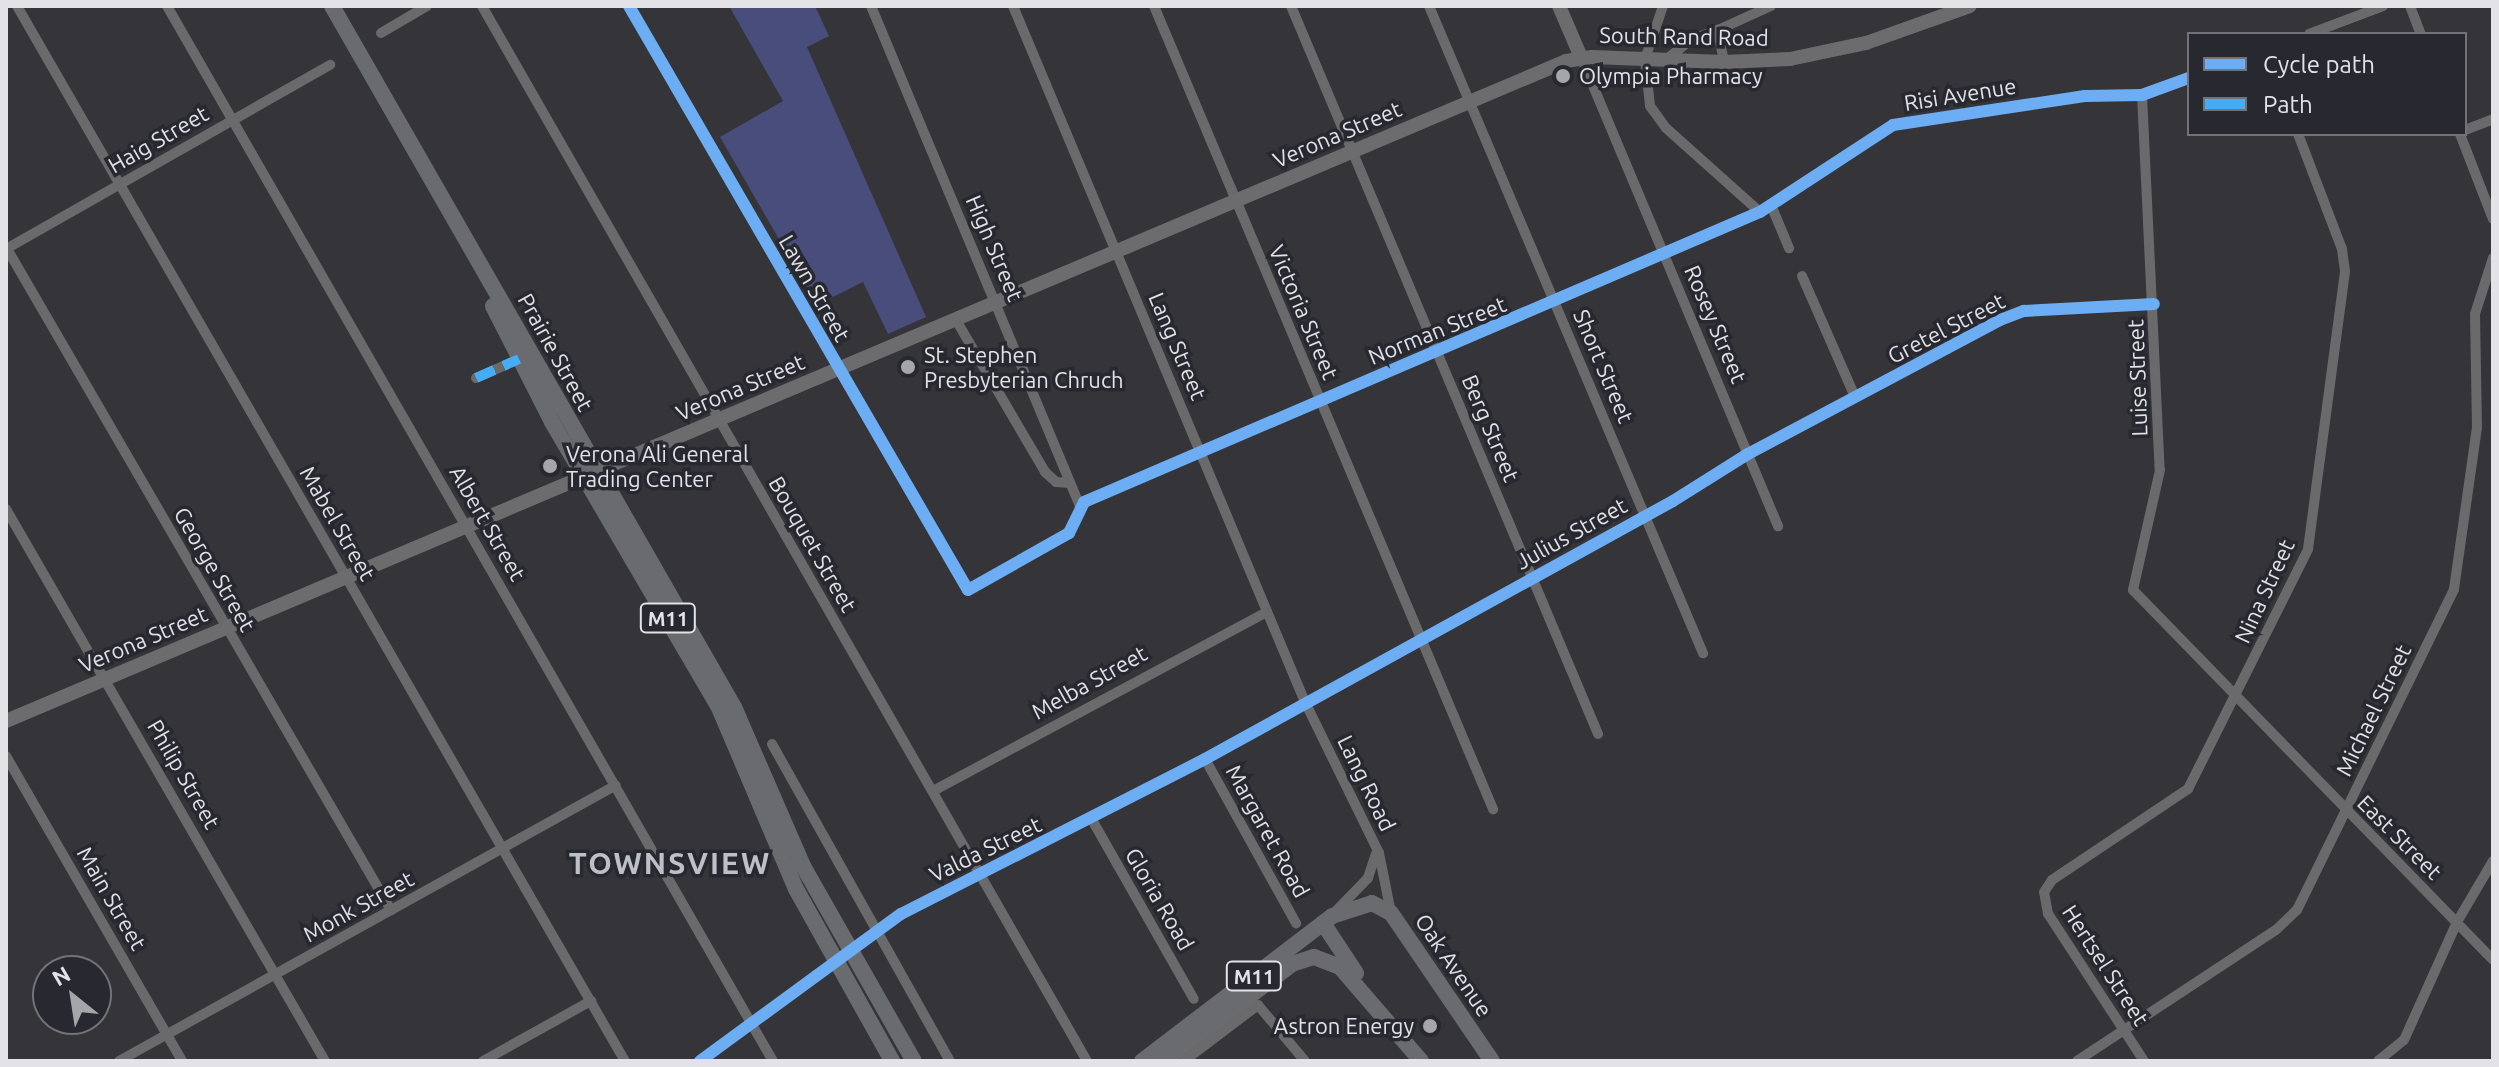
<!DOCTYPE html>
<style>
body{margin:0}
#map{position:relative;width:2499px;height:1067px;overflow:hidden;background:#343439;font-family:Ubuntu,sans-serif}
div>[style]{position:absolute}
.green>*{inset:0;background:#494d7b}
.street>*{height:10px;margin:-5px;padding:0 5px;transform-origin:5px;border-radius:5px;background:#6a6a6c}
.secondary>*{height:14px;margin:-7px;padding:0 7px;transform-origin:7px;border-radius:7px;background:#6c6c6f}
.primary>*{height:16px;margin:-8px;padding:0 8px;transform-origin:8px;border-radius:8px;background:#6a6b6e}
.quiet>*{height:10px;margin-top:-5px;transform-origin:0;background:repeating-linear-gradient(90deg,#46acf6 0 20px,transparent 0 30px)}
.cycleway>*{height:12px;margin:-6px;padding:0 6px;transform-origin:6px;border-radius:6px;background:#6dadf4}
.dots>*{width:22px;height:22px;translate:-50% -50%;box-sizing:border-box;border:4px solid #282930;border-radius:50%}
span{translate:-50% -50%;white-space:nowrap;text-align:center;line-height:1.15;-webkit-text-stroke:7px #282930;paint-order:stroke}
.shield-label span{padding:2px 6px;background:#282930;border:2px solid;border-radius:6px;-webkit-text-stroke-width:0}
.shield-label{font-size:20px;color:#e2e2e7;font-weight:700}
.street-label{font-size:22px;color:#e2e2e7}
.poi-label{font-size:22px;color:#e2e2e7}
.left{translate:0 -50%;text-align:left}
.right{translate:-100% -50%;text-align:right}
.district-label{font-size:30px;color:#bec0c9;font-weight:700;letter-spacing:2px}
.frame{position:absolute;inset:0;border:8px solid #e2e2e7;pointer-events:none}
.legend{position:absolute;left:2187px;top:32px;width:280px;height:104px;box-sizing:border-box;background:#282930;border:2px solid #727379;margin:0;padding:10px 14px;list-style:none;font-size:24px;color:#e2e2e7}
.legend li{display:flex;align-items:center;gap:16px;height:40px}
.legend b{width:40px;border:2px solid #727379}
.north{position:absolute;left:32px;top:955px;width:80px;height:80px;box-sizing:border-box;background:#282930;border:2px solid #727379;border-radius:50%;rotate:330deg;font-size:22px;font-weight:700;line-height:32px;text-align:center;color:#e2e2e7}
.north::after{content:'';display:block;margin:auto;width:28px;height:36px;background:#a5a5aa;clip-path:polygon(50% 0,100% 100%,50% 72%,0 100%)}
</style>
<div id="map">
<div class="green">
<i style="clip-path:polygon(729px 6px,815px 6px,829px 36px,807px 47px,926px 317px,888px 334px,863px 282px,817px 305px,720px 137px,783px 101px)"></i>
</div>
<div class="street">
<i style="left:17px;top:6px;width:1218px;rotate:60.05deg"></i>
<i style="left:167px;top:6px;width:1217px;rotate:60.13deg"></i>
<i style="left:482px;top:6px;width:1216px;rotate:60.17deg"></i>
<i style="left:629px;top:6px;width:675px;rotate:59.87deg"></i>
<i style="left:968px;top:590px;width:116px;rotate:-29.4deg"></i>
<i style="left:1069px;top:533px;width:34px;rotate:-64deg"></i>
<i style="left:1084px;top:502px;width:736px;rotate:-23.22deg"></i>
<i style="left:1760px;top:212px;width:159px;rotate:-33.2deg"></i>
<i style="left:1893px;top:125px;width:194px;rotate:-8.6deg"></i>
<i style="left:2085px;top:96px;width:57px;rotate:-1deg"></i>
<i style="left:2142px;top:95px;width:50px;rotate:-19.9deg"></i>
<i style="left:871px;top:6px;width:542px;rotate:67.32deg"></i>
<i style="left:1013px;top:6px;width:755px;rotate:67.24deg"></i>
<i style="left:1305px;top:702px;width:168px;rotate:63.9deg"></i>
<i style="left:1379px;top:853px;width:61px;rotate:78.7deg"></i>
<i style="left:1154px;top:6px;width:872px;rotate:67.11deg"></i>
<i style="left:1291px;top:6px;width:790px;rotate:67.13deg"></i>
<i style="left:1429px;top:6px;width:703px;rotate:67.05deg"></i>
<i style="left:1663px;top:6px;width:56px;rotate:108.8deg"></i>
<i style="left:1645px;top:59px;width:47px;rotate:83.9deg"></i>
<i style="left:1650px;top:106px;width:27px;rotate:54deg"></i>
<i style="left:1666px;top:128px;width:126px;rotate:41.8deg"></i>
<i style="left:2410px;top:6px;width:30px;rotate:69deg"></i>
<i style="left:381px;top:33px;width:53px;rotate:-30.4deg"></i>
<i style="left:2309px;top:34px;width:79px;rotate:-20.7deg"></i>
<i style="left:1581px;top:57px;width:509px;rotate:67.22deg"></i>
<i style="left:1667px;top:59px;width:32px;rotate:-39deg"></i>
<i style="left:1692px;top:39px;width:28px;rotate:-19deg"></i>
<i style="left:1724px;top:62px;width:33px;rotate:-101deg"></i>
<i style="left:1718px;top:30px;width:58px;rotate:-24.4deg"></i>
<i style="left:2142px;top:95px;width:375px;rotate:87.3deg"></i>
<i style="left:2160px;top:470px;width:123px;rotate:102.7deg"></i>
<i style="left:2133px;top:590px;width:516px;rotate:45.78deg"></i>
<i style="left:2465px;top:130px;width:30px;rotate:-21deg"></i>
<i style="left:2460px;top:134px;width:91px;rotate:68.8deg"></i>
<i style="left:1771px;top:205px;width:47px;rotate:67.3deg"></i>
<i style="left:6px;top:247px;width:767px;rotate:59.86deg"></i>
<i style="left:6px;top:249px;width:373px;rotate:-29.6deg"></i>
<i style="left:1802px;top:276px;width:132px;rotate:66.3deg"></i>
<i style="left:956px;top:320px;width:176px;rotate:59.6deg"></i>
<i style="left:1045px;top:472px;width:15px;rotate:42deg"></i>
<i style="left:1056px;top:482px;width:14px;rotate:4deg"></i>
<i style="left:476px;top:378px;width:47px;rotate:-23.8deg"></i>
<i style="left:6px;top:509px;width:638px;rotate:59.98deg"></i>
<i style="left:772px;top:744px;width:364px;rotate:60.7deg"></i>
<i style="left:6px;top:756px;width:352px;rotate:60deg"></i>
<i style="left:1205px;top:759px;width:188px;rotate:61deg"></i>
<i style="left:933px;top:791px;width:379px;rotate:-28.2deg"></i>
<i style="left:1091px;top:818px;width:208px;rotate:60.4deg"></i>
<i style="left:1336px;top:911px;width:46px;rotate:-45.9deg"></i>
<i style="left:1368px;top:878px;width:25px;rotate:-72deg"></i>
<i style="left:119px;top:1061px;width:568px;rotate:-29.04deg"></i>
<i style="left:483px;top:1061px;width:124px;rotate:-29.1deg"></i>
<i style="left:700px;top:1061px;width:249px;rotate:-36.2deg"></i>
<i style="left:901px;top:914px;width:341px;rotate:-27deg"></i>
<i style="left:1205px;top:759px;width:534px;rotate:-28.87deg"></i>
<i style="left:1673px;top:501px;width:89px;rotate:-32.1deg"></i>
<i style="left:1748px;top:454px;width:285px;rotate:-28deg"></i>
<i style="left:2000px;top:320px;width:26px;rotate:-21deg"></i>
<i style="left:2024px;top:311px;width:130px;rotate:-3.1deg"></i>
<i style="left:1184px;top:1061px;width:93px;rotate:-37.1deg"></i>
<i style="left:1258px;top:1005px;width:73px;rotate:50deg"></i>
<i style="left:2077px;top:1061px;width:238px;rotate:-33.4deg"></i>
<i style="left:2276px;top:930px;width:29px;rotate:-44deg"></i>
<i style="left:2297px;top:910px;width:357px;rotate:-63.9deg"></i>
<i style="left:2454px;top:589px;width:163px;rotate:-81.9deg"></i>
<i style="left:2477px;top:428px;width:114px;rotate:-91deg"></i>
<i style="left:2475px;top:314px;width:59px;rotate:-72.2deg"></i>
<i style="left:2144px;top:1061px;width:176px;rotate:-123.1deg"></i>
<i style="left:2048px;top:914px;width:22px;rotate:-100deg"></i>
<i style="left:2044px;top:892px;width:14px;rotate:-56deg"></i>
<i style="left:2052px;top:880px;width:164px;rotate:-33.8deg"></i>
<i style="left:2188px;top:789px;width:268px;rotate:-63.4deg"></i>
<i style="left:2308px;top:549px;width:280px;rotate:-82.4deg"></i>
<i style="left:2345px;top:271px;width:22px;rotate:-98deg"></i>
<i style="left:2342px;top:249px;width:123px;rotate:-110.9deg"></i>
<i style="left:2378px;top:1061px;width:33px;rotate:-39deg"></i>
<i style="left:2404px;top:1040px;width:129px;rotate:-65.8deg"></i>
<i style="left:2457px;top:922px;width:71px;rotate:-59.5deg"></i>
</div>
<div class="secondary">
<i style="left:1559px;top:6px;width:56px;rotate:66.7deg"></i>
<i style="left:6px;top:721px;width:1694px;rotate:-22.93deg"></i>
<i style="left:1566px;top:61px;width:26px;rotate:-9deg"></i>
<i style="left:1592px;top:57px;width:132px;rotate:2.2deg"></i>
<i style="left:1724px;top:62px;width:66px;rotate:-2.6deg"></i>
<i style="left:1790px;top:59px;width:78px;rotate:-11.9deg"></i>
<i style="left:1866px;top:43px;width:110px;rotate:-19.6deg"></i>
</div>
<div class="primary">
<i style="left:332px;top:6px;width:808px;rotate:60.17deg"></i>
<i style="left:734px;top:707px;width:173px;rotate:66.5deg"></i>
<i style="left:803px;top:866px;width:224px;rotate:60.4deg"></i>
<i style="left:493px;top:306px;width:130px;rotate:63deg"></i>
<i style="left:552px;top:422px;width:333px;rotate:59.7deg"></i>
<i style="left:720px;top:710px;width:194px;rotate:67deg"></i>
<i style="left:796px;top:889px;width:197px;rotate:60.8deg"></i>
<i style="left:1323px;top:923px;width:60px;rotate:56.6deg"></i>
<i style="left:1142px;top:1061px;width:239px;rotate:-37.3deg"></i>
<i style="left:1332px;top:916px;width:42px;rotate:-18deg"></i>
<i style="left:1372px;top:903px;width:21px;rotate:28deg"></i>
<i style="left:1391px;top:913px;width:179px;rotate:55.7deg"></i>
<i style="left:1163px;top:1061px;width:161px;rotate:-36.9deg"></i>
<i style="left:1292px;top:964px;width:23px;rotate:-18deg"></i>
<i style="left:1314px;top:957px;width:28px;rotate:21deg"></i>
<i style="left:1340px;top:967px;width:124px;rotate:49.2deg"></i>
</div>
<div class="quiet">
<i style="left:476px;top:378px;width:47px;rotate:-23.8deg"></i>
</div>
<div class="cycleway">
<i style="left:629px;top:6px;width:675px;rotate:59.87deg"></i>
<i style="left:968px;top:590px;width:116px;rotate:-29.4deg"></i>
<i style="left:1069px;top:533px;width:34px;rotate:-64deg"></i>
<i style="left:1084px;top:502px;width:736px;rotate:-23.22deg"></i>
<i style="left:1760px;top:212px;width:159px;rotate:-33.2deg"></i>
<i style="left:1893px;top:125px;width:194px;rotate:-8.6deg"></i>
<i style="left:2085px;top:96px;width:57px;rotate:-1deg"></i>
<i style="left:2142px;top:95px;width:50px;rotate:-19.9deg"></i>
<i style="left:700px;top:1061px;width:249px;rotate:-36.2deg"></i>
<i style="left:901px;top:914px;width:341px;rotate:-27deg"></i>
<i style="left:1205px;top:759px;width:534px;rotate:-28.87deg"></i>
<i style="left:1673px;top:501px;width:89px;rotate:-32.1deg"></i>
<i style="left:1748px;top:454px;width:285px;rotate:-28deg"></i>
<i style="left:2000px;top:320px;width:26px;rotate:-21deg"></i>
<i style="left:2024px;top:311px;width:130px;rotate:-3.1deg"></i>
</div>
<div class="dots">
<i style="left:1563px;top:76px;background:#a5a5aa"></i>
<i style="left:908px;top:367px;background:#a5a5aa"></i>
<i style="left:550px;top:466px;background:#a5a5aa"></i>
<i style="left:1430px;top:1026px;background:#a5a5aa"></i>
</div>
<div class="shield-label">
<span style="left:668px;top:618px">M11</span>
<span style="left:1254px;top:976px">M11</span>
</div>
<div class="street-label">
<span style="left:1684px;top:36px;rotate:1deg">South Rand Road</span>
<span style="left:1960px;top:94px;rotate:-9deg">Risi Avenue</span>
<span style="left:1337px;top:134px;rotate:-23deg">Verona Street</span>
<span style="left:158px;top:139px;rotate:-30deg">Haig Street</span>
<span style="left:995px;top:248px;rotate:67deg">High Street</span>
<span style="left:815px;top:288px;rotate:60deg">Lawn Street</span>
<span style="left:1304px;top:312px;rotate:67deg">Victoria Street</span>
<span style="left:1716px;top:324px;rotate:67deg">Rosey Street</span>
<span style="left:1946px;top:328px;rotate:-27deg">Gretel Street</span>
<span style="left:1437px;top:330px;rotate:-22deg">Norman Street</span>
<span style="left:1178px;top:346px;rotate:67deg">Lang Street</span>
<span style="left:556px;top:352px;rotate:61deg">Prairie Street</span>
<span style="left:1604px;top:366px;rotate:67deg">Short Street</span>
<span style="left:2137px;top:378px;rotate:-92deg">Luise Street</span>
<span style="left:740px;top:387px;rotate:-23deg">Verona Street</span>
<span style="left:1491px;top:428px;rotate:67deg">Berg Street</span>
<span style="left:338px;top:523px;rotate:60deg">Mabel Street</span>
<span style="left:488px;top:523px;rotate:60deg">Albert Street</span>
<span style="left:1571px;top:533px;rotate:-29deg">Julius Street</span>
<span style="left:813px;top:544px;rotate:60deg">Bouquet Street</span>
<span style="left:215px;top:569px;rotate:60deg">George Street</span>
<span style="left:2264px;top:591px;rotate:-65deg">Nina Street</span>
<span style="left:143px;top:639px;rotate:-23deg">Verona Street</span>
<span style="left:1089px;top:682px;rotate:-29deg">Melba Street</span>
<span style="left:2373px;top:710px;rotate:-64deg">Michael Street</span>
<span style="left:184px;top:774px;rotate:60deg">Philip Street</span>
<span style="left:1367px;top:783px;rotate:64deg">Lang Road</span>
<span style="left:1268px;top:831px;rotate:61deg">Margaret Road</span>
<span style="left:2400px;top:837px;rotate:45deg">East Street</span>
<span style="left:985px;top:849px;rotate:-26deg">Valda Street</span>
<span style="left:112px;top:898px;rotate:60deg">Main Street</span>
<span style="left:1160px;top:899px;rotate:60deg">Gloria Road</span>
<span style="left:358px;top:906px;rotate:-29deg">Monk Street</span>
<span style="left:1454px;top:965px;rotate:56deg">Oak Avenue</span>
<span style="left:2106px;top:965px;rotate:57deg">Hertsel Street</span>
</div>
<div class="poi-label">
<span class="left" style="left:1579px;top:76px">Olympia Pharmacy</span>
<span class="left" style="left:924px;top:367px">St. Stephen<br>Presbyterian Chruch</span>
<span class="left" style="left:566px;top:466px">Verona Ali General<br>Trading Center</span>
<span class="right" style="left:1414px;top:1026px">Astron Energy</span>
</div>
<div class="district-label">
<span style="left:670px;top:863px">TOWNSVIEW</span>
</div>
<div class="frame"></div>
<ul class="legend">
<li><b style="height:10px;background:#6dadf4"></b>Cycle path</li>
<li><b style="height:10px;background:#46acf6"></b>Path</li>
</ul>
<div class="north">N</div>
</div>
